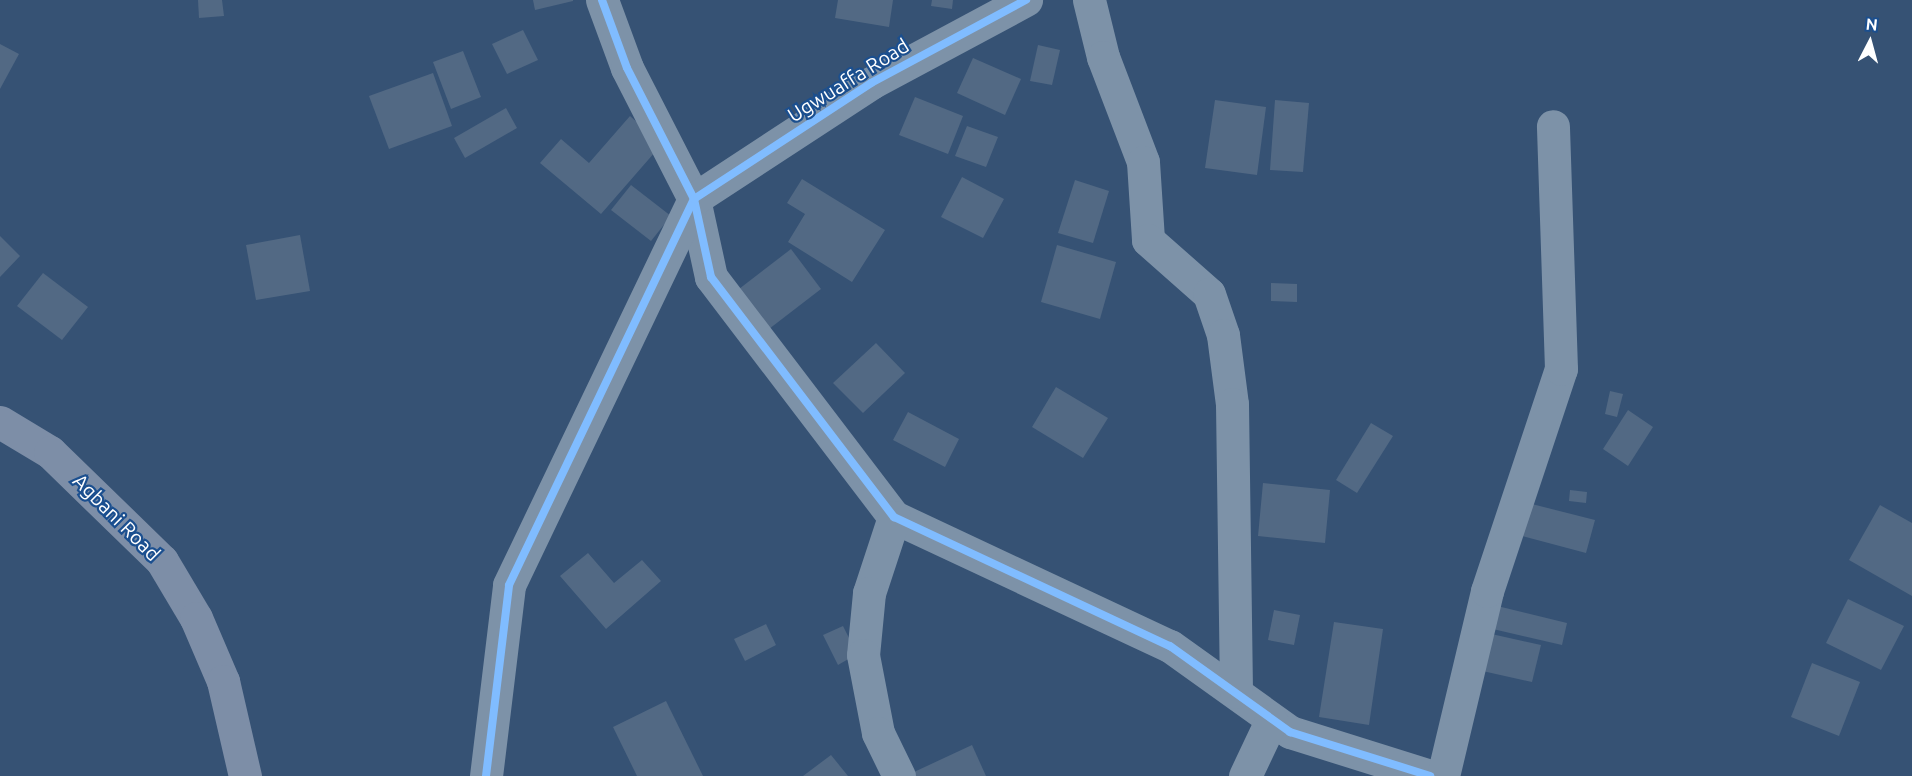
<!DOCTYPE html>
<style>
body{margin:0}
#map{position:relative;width:1912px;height:776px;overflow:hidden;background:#365274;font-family:Ubuntu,sans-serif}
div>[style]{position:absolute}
.building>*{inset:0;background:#526984}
.minor>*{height:33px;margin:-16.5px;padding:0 16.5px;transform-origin:16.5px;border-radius:16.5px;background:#7d92a8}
.major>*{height:33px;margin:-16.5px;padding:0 16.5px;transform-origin:16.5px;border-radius:16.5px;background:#7d8ea7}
.cycleway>*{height:8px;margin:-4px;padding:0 4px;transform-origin:4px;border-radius:4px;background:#80bcff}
span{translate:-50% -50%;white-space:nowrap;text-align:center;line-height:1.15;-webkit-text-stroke:4.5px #1b4f8f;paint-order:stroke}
.street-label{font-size:20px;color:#fff}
.north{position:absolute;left:1840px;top:12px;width:60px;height:60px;-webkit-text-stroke:4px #1b4f8f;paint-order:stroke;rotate:6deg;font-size:16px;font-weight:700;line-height:24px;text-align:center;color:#fff}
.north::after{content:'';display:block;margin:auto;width:21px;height:27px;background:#fff;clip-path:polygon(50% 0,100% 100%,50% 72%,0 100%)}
</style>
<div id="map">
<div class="building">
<i style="clip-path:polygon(198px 0,222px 0,224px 16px,199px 18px)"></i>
<i style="clip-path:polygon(533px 0,573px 0,573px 1px,535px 10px)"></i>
<i style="clip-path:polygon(838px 0,893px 0,889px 27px,835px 18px)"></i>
<i style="clip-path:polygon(932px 0,953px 0,952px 9px,931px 6px)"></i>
<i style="clip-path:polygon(523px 30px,538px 60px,507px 74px,492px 44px)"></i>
<i style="clip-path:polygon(0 44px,19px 54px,0 89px)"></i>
<i style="clip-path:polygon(1038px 45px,1060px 50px,1052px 85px,1030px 81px)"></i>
<i style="clip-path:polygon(463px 51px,481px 97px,451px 109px,433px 62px)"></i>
<i style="clip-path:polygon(973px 58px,1021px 79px,1005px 115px,957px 93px)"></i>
<i style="clip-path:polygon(433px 73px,452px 126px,389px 149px,369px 96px)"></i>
<i style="clip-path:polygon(915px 97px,963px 116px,948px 154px,899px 135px)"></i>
<i style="clip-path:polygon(1215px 100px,1266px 107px,1257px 175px,1205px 168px)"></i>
<i style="clip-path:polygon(1275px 100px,1309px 103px,1303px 172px,1270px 170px)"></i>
<i style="clip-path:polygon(506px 108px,517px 128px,465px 158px,454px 138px)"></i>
<i style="clip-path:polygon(630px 116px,662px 144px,601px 214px,540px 163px,561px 139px,589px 163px)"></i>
<i style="clip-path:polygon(967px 126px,998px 137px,986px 167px,955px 156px)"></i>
<i style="clip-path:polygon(962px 177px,1004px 199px,983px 238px,941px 217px)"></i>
<i style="clip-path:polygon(802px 179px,885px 230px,852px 282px,788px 242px,805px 214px,787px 203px)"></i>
<i style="clip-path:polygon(1075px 180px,1109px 191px,1093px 243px,1058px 233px)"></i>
<i style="clip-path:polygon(631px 185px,671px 216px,651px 241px,611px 210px)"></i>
<i style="clip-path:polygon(300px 235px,310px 291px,256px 300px,246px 245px)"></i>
<i style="clip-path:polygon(0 236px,20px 256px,0 277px)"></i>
<i style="clip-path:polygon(1057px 245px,1116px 262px,1100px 319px,1041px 302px)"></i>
<i style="clip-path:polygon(791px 249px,821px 289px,769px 329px,739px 289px)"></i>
<i style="clip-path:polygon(43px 273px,88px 307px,62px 340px,17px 306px)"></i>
<i style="clip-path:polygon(1271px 283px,1297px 284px,1297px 302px,1271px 301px)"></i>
<i style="clip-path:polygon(876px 343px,905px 373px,863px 413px,833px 383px)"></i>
<i style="clip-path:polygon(1056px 387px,1108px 418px,1083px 458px,1032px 427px)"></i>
<i style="clip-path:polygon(1610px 391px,1623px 394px,1617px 417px,1605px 414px)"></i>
<i style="clip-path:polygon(1628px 410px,1653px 427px,1628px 466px,1603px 449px)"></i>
<i style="clip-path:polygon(908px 412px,959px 439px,945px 467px,893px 440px)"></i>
<i style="clip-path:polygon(1371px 423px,1393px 436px,1357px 493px,1336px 480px)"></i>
<i style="clip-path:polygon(1263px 483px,1330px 490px,1325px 543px,1258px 536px)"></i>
<i style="clip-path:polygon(1570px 490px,1587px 492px,1586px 503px,1569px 501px)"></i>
<i style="clip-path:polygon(1520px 501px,1595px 520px,1586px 553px,1511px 533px)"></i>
<i style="clip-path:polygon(1880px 505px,1912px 523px,1912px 596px,1849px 560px)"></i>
<i style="clip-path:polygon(588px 553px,614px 583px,642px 560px,661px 581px,606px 629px,560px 576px)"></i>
<i style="clip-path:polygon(1848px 599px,1904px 626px,1881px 670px,1826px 643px)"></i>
<i style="clip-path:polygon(1485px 603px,1567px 623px,1562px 645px,1480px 626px)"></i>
<i style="clip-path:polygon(1274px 610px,1300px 615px,1294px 645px,1268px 640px)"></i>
<i style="clip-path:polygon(1334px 622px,1383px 629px,1369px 725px,1319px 717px)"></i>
<i style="clip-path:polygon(766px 624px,776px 645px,745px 661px,734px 639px)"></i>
<i style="clip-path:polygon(843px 626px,857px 654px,838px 665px,823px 635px)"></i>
<i style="clip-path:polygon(1487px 633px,1541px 645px,1532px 682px,1478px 670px)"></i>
<i style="clip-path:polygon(1812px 663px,1860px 682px,1839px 736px,1791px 717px)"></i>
<i style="clip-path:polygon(666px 701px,703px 776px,637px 776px,613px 727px)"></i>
<i style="clip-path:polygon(972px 745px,986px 776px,916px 776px,914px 772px)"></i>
<i style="clip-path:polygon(831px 755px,848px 776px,803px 776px)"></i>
</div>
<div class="minor">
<i style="left:602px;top:0;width:72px;rotate:69.8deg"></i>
<i style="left:627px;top:68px;width:147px;rotate:62.9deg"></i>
<i style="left:694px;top:199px;width:80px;rotate:77.7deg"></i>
<i style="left:711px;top:277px;width:302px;rotate:52.7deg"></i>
<i style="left:894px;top:517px;width:305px;rotate:25.1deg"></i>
<i style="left:1170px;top:646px;width:148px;rotate:35.6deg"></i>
<i style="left:1290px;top:732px;width:147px;rotate:17.4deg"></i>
<i style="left:1089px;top:0;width:59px;rotate:76.2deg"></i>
<i style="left:1103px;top:57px;width:112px;rotate:69.1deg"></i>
<i style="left:1143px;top:162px;width:78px;rotate:86.3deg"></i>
<i style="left:1148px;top:240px;width:81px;rotate:41.5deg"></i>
<i style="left:1209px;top:294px;width:43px;rotate:71.1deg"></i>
<i style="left:1223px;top:335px;width:70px;rotate:82.6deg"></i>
<i style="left:1232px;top:404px;width:288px;rotate:89.2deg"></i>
<i style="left:894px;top:517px;width:80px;rotate:108.2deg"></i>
<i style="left:869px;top:593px;width:62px;rotate:95.5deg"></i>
<i style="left:863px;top:655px;width:79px;rotate:79.1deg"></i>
<i style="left:878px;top:733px;width:48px;rotate:64deg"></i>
<i style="left:486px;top:776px;width:192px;rotate:-83.1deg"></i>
<i style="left:509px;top:585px;width:428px;rotate:-64.4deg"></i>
<i style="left:694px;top:199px;width:212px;rotate:-33.2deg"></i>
<i style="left:871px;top:83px;width:176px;rotate:-28.2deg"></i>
<i style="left:1245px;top:776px;width:61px;rotate:-64.7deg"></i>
<i style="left:1443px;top:776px;width:190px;rotate:-76.6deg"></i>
<i style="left:1487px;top:591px;width:234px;rotate:-71.6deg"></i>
<i style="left:1561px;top:369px;width:243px;rotate:-91.9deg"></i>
</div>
<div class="major">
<i style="left:0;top:422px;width:58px;rotate:31deg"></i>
<i style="left:50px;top:452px;width:156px;rotate:44.2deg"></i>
<i style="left:162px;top:561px;width:66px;rotate:59.2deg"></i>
<i style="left:196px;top:618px;width:69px;rotate:66.8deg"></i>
<i style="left:223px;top:681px;width:98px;rotate:77deg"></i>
</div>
<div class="cycleway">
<i style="left:602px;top:0;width:72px;rotate:69.8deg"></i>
<i style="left:627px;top:68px;width:147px;rotate:62.9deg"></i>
<i style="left:694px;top:199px;width:80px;rotate:77.7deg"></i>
<i style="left:711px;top:277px;width:302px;rotate:52.7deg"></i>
<i style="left:894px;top:517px;width:305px;rotate:25.1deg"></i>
<i style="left:1170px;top:646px;width:148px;rotate:35.6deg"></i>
<i style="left:1290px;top:732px;width:147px;rotate:17.4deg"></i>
<i style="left:486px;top:776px;width:192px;rotate:-83.1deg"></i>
<i style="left:509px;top:585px;width:428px;rotate:-64.4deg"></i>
<i style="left:694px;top:199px;width:212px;rotate:-33.2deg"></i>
<i style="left:871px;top:83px;width:176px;rotate:-28.2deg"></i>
</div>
<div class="street-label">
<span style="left:848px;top:80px;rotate:-32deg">Ugwuaffa Road</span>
<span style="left:117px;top:517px;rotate:45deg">Agbani Road</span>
</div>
<div class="north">N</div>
</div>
